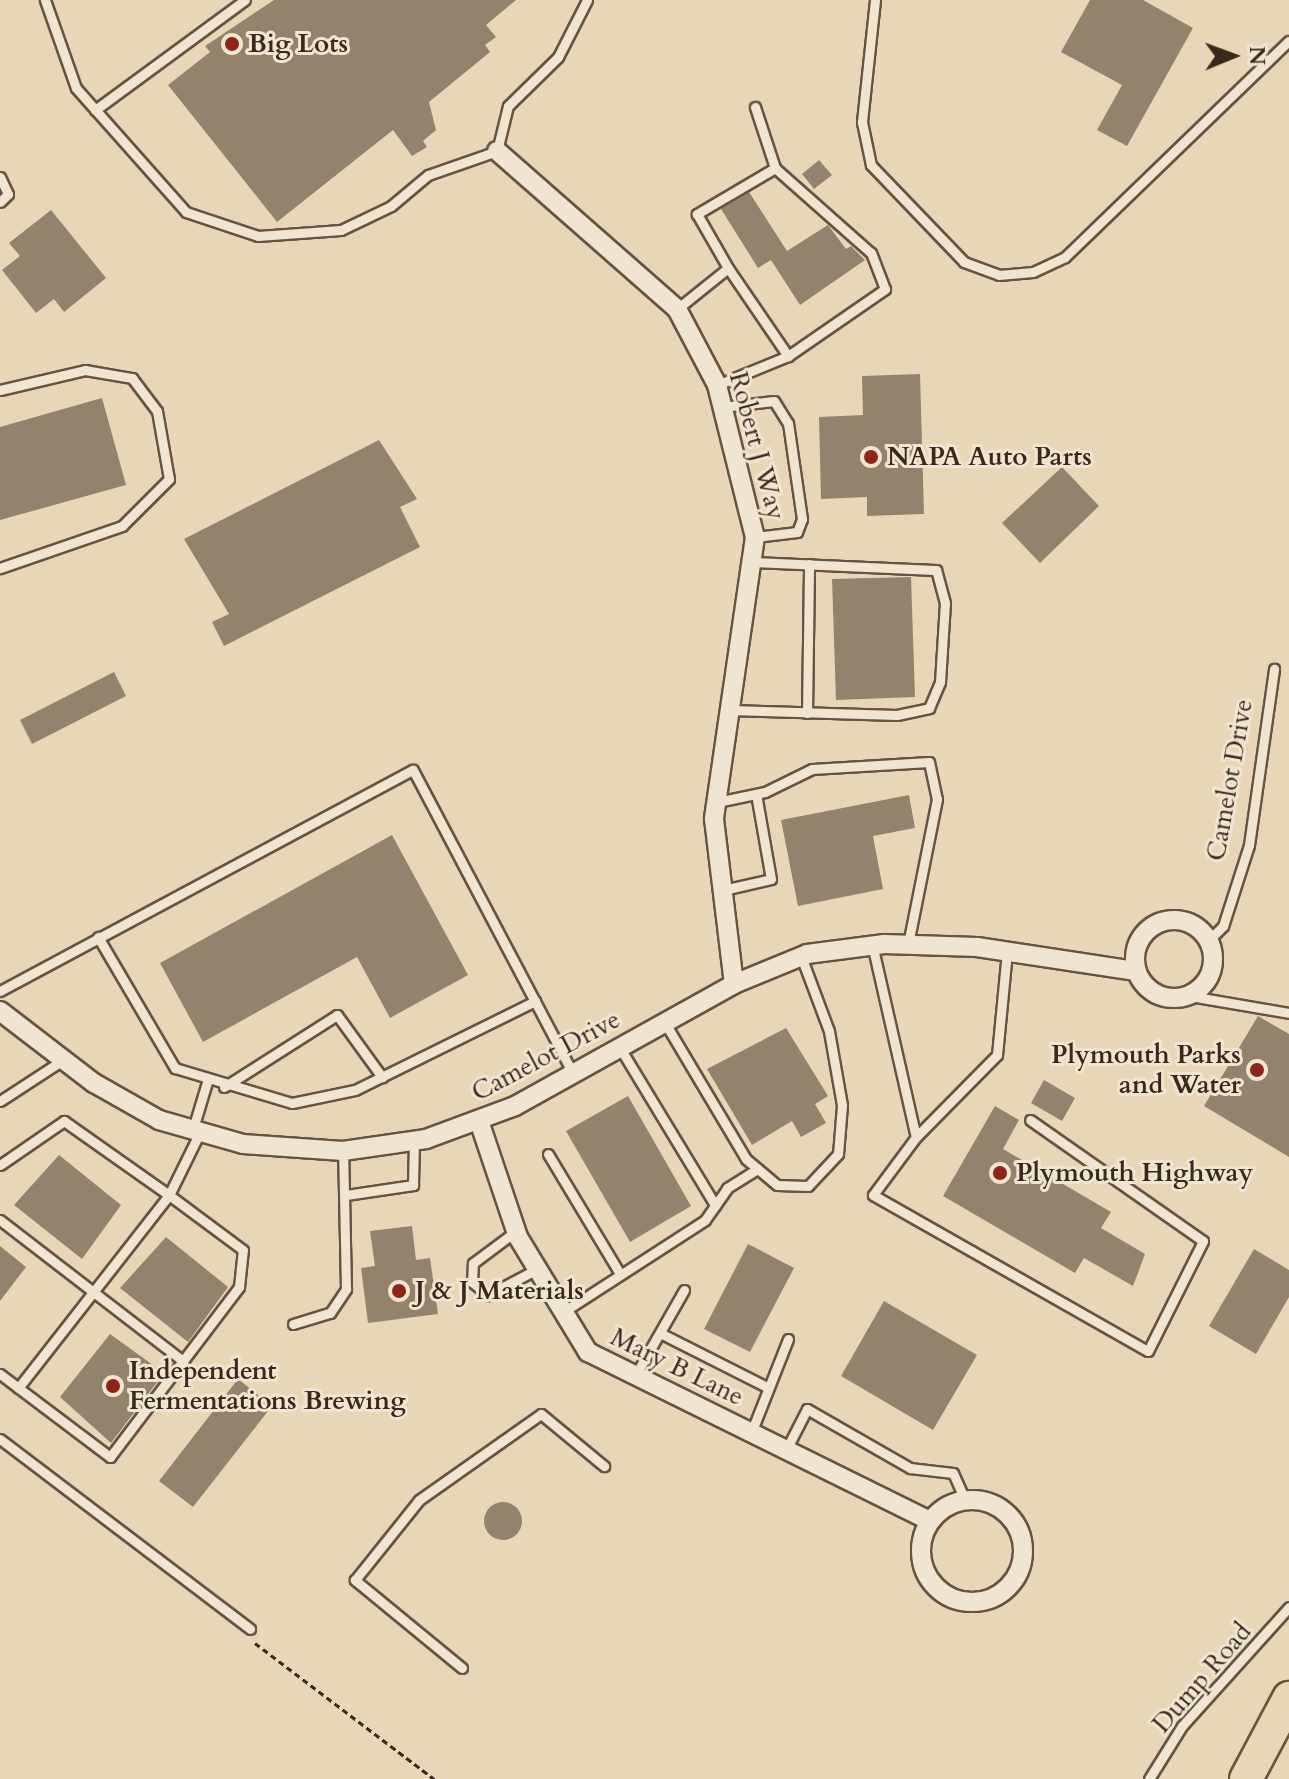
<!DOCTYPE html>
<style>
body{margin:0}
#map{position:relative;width:1289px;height:1779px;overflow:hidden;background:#e8d7b6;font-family:Cardo,serif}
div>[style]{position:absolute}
.building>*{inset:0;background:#94836c}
.round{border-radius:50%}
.path>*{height:3px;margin-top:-1.5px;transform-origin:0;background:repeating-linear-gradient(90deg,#3a281c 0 6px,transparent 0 10px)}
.roads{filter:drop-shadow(2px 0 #665442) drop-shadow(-2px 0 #665442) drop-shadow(0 2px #665442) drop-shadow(0 -2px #665442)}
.service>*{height:9px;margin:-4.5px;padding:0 4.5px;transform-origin:4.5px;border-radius:4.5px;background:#f0e5d0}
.minor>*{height:18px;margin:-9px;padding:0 9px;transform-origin:9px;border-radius:9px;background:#f0e5d0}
.minor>.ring{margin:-9px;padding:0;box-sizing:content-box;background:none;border:18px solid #f0e5d0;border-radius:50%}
.motorway>*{height:32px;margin:-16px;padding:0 16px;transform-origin:16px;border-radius:16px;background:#e8d7b6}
.dots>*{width:22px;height:22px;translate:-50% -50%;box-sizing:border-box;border:4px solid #f0e5d0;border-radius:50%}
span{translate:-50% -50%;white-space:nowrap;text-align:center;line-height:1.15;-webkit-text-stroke:6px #f0e5d0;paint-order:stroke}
.poi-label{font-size:26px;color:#3a281c;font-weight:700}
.left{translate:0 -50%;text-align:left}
.right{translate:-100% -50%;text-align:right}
.street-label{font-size:26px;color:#3a281c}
.north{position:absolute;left:1193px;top:16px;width:80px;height:80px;-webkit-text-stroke:6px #f0e5d0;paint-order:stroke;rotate:89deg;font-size:22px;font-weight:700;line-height:32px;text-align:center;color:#3a281c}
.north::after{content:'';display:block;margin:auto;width:28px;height:36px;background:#3a281c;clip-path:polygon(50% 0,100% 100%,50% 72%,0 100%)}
</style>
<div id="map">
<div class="building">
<i style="clip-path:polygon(274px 0,516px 0,486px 25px,496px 37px,485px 45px,490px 52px,429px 102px,436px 130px,423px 141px,427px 147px,412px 156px,393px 130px,277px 222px,168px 85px,210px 52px,205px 46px)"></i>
<i style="clip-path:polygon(1090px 0,1143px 0,1193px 28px,1127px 146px,1097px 130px,1122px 85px,1061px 52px)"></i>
<i style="clip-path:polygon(819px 160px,832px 175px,814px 189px,802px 174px)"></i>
<i style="clip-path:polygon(749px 192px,787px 251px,828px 225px,846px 249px,851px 246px,865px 260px,800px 305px,771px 260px,758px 268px,721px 209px)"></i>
<i style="clip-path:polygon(51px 210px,106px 278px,64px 312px,54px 299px,36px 313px,2px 270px,20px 256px,9px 243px)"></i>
<i style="clip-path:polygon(920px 374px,924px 514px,867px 516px,867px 497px,821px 499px,819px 417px,863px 415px,862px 376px)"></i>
<i style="clip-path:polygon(102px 398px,126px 485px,0 520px,0 427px)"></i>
<i style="clip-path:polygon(379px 440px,417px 499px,400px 507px,420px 547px,224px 646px,212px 622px,229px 614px,184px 539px)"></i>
<i style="clip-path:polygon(1062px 467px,1099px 506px,1040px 563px,1002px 523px)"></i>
<i style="clip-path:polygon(911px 577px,915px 697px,836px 700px,832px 579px)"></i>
<i style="clip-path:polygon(114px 672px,126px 696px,32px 744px,20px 720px)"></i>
<i style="clip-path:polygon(909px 795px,915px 828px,873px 836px,883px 889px,798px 906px,781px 820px)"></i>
<i style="clip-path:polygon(392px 835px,468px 975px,390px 1018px,357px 957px,203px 1042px,160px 963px)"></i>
<i style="clip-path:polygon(1258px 1016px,1289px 1034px,1289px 1157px,1204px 1106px)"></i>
<i style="clip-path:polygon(786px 1028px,828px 1096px,815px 1104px,826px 1123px,801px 1137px,792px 1121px,752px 1145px,707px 1069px)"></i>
<i style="clip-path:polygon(1044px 1080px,1075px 1098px,1062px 1121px,1031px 1103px)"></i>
<i style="clip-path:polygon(628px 1096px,691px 1206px,630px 1242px,566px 1131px)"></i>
<i style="clip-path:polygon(995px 1106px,1019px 1120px,1003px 1149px,1111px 1212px,1101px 1228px,1145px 1254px,1133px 1286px,1084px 1258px,1075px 1273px,943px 1196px)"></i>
<i style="clip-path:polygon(59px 1155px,121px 1205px,82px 1259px,14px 1205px)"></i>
<i style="clip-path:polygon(412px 1226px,416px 1260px,430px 1258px,438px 1314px,368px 1323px,361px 1268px,375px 1266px,370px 1231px)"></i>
<i style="clip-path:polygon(166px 1237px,228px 1287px,188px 1342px,120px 1288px)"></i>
<i style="clip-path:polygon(748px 1244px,794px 1268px,750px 1352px,704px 1329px)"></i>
<i style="clip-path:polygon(0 1246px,26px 1267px,0 1301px)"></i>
<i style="clip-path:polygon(1254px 1249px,1289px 1270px,1289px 1297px,1256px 1354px,1209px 1326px)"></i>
<i style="clip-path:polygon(884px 1301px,977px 1355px,933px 1430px,841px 1376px)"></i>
<i style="clip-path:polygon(110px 1334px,164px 1373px,111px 1443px,60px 1397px)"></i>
<i style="clip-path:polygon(238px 1379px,272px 1406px,193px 1507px,159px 1481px)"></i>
<i class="round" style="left:484px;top:1502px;width:38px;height:38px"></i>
</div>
<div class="path">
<i style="left:255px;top:1643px;width:225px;rotate:37.2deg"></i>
</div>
<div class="roads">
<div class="service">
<i style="left:45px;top:0;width:93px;rotate:70.6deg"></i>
<i style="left:76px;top:88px;width:166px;rotate:48.4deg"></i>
<i style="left:186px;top:212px;width:76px;rotate:18.4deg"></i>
<i style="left:258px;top:236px;width:83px;rotate:-4.1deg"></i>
<i style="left:341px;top:230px;width:55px;rotate:-25.6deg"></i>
<i style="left:391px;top:206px;width:48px;rotate:-40deg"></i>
<i style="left:428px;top:175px;width:73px;rotate:-19.2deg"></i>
<i style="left:497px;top:151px;width:46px;rotate:-76.3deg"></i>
<i style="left:508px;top:106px;width:70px;rotate:-44.4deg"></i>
<i style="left:558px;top:57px;width:64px;rotate:-63deg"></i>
<i style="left:875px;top:0;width:123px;rotate:96.1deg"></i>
<i style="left:862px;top:122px;width:44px;rotate:78.2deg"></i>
<i style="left:871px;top:165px;width:134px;rotate:46.2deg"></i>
<i style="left:964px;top:262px;width:37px;rotate:20deg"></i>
<i style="left:999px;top:275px;width:34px;rotate:-5deg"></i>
<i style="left:1033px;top:272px;width:35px;rotate:-25deg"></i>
<i style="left:1065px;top:257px;width:311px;rotate:-44deg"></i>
<i style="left:755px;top:107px;width:64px;rotate:71.8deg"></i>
<i style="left:95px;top:110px;width:186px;rotate:-36.3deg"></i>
<i style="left:0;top:177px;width:19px;rotate:65deg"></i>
<i style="left:8px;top:194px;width:11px;rotate:135deg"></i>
<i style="left:677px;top:309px;width:65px;rotate:-38.8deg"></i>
<i style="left:728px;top:268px;width:107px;rotate:55.7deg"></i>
<i style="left:717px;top:385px;width:77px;rotate:-22.2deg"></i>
<i style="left:788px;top:356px;width:118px;rotate:-34.6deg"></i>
<i style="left:885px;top:289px;width:39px;rotate:-111deg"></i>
<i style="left:871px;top:253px;width:128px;rotate:-138.5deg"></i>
<i style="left:775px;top:168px;width:91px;rotate:149.5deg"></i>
<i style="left:697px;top:214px;width:62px;rotate:60.1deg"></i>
<i style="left:0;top:390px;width:87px;rotate:-13.2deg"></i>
<i style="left:85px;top:370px;width:48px;rotate:9.7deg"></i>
<i style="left:132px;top:378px;width:41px;rotate:52.9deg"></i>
<i style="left:157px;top:411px;width:69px;rotate:80deg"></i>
<i style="left:169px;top:479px;width:66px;rotate:135deg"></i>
<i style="left:122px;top:526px;width:129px;rotate:161deg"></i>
<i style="left:722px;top:407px;width:52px;rotate:-6.6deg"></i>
<i style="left:774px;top:401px;width:26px;rotate:58deg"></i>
<i style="left:788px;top:423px;width:97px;rotate:81.7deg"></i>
<i style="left:802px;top:519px;width:14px;rotate:111deg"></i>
<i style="left:797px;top:532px;width:42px;rotate:173.2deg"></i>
<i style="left:730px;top:710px;width:167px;rotate:1.7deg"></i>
<i style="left:897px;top:715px;width:33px;rotate:-12deg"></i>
<i style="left:929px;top:708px;width:28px;rotate:-67deg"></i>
<i style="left:940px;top:682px;width:79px;rotate:-86.4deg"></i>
<i style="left:945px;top:603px;width:34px;rotate:-105deg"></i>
<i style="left:936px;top:570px;width:184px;rotate:-177.5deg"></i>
<i style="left:807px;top:713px;width:149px;rotate:-89.2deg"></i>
<i style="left:717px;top:802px;width:49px;rotate:-11.8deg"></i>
<i style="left:765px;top:792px;width:52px;rotate:-26.1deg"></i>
<i style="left:812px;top:769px;width:117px;rotate:-3.4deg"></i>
<i style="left:929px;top:762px;width:38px;rotate:78deg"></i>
<i style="left:937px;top:799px;width:148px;rotate:101.3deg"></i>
<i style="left:723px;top:890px;width:49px;rotate:-12.9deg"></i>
<i style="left:771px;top:879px;width:86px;rotate:-100deg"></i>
<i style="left:98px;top:937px;width:152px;rotate:59.6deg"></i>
<i style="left:175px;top:1068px;width:122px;rotate:16.7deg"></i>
<i style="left:292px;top:1103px;width:64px;rotate:-11.7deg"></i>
<i style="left:355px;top:1090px;width:201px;rotate:-26.3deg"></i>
<i style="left:1209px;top:940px;width:20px;rotate:-45deg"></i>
<i style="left:1223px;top:926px;width:85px;rotate:-72.2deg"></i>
<i style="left:1249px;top:845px;width:178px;rotate:-81.9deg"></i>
<i style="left:872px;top:944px;width:198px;rotate:77.2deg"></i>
<i style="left:916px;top:1137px;width:115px;rotate:-45.4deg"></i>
<i style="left:997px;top:1055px;width:104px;rotate:-84.5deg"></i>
<i style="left:0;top:991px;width:468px;rotate:-28.2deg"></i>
<i style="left:413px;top:770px;width:344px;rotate:62.2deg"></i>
<i style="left:1190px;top:996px;width:100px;rotate:9.7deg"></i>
<i style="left:665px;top:1023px;width:158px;rotate:59.2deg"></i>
<i style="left:746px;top:1159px;width:40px;rotate:40deg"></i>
<i style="left:777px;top:1185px;width:31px;rotate:2deg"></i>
<i style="left:808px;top:1186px;width:44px;rotate:-46.8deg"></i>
<i style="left:838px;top:1154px;width:49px;rotate:-85.3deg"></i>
<i style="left:842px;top:1105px;width:75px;rotate:-100deg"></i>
<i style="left:829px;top:1031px;width:80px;rotate:-110.5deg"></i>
<i style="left:620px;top:1048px;width:184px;rotate:58.8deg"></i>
<i style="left:224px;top:1087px;width:134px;rotate:-32.5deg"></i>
<i style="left:337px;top:1015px;width:77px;rotate:54deg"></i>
<i style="left:0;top:1101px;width:75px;rotate:-33.1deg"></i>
<i style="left:192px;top:1132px;width:52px;rotate:-73.3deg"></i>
<i style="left:916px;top:1137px;width:72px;rotate:126.6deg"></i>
<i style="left:873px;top:1195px;width:316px;rotate:29.6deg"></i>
<i style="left:1148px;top:1351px;width:123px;rotate:-63.4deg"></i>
<i style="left:1203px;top:1241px;width:211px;rotate:-145deg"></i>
<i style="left:548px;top:1154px;width:140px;rotate:59deg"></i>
<i style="left:0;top:1165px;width:78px;rotate:-34.5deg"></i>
<i style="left:64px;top:1121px;width:128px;rotate:35.2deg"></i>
<i style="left:169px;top:1195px;width:245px;rotate:128deg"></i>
<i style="left:346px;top:1195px;width:68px;rotate:-8.5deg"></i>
<i style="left:413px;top:1185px;width:43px;rotate:-88.7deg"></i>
<i style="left:0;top:1220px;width:231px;rotate:37.6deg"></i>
<i style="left:516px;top:1231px;width:54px;rotate:143.3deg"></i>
<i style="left:473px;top:1263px;width:19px;rotate:93deg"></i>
<i style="left:472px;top:1282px;width:21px;rotate:39deg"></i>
<i style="left:488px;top:1295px;width:55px;rotate:-28deg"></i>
<i style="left:563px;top:1312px;width:169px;rotate:-32.9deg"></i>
<i style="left:705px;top:1220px;width:39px;rotate:-55deg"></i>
<i style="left:727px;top:1188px;width:36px;rotate:-32deg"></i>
<i style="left:293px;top:1324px;width:39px;rotate:-17deg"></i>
<i style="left:330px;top:1313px;width:29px;rotate:-56deg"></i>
<i style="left:346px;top:1289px;width:138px;rotate:-91.2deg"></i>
<i style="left:664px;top:1335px;width:113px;rotate:26.8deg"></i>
<i style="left:0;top:1374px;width:138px;rotate:37deg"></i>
<i style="left:110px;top:1457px;width:213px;rotate:-52.8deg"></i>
<i style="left:239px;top:1287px;width:37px;rotate:-84deg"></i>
<i style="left:243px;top:1250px;width:92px;rotate:-143.4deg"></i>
<i style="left:169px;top:1195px;width:68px;rotate:-63.8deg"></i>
<i style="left:635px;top:1376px;width:99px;rotate:-60.3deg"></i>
<i style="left:751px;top:1433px;width:101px;rotate:-68.5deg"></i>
<i style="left:0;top:1439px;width:314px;rotate:37.2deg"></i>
<i style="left:786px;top:1450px;width:46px;rotate:-62.9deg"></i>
<i style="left:807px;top:1409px;width:119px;rotate:29.8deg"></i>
<i style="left:910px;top:1468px;width:43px;rotate:6.6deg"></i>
<i style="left:953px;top:1473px;width:30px;rotate:66deg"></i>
<i style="left:462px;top:1668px;width:139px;rotate:-140.6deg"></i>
<i style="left:355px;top:1580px;width:102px;rotate:-51.3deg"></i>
<i style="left:419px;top:1500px;width:149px;rotate:-35.2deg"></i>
<i style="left:541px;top:1414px;width:82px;rotate:39.5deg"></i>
<i style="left:1149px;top:1779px;width:62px;rotate:-58.1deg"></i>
<i style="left:1182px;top:1726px;width:160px;rotate:-48deg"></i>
</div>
<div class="minor">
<i style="left:497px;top:151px;width:240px;rotate:41.3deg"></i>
<i style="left:677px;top:309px;width:86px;rotate:62.2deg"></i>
<i style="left:717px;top:385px;width:157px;rotate:76deg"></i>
<i style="left:755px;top:537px;width:285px;rotate:98.3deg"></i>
<i style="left:714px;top:819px;width:166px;rotate:83.1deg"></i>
<i class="ring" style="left:1135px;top:920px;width:60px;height:60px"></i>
<i style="left:0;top:1011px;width:118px;rotate:37.5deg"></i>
<i style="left:94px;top:1083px;width:75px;rotate:29.6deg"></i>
<i style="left:159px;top:1120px;width:87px;rotate:15.9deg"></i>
<i style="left:243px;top:1144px;width:100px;rotate:4deg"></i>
<i style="left:343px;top:1151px;width:84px;rotate:-8.2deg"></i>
<i style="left:426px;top:1139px;width:95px;rotate:-20.3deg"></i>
<i style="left:515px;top:1106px;width:251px;rotate:-29.1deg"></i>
<i style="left:734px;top:984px;width:79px;rotate:-22.3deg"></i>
<i style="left:807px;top:954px;width:78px;rotate:-7.4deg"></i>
<i style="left:884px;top:944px;width:93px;rotate:1.8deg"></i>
<i style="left:977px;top:947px;width:161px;rotate:8.6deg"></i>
<i style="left:479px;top:1121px;width:122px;rotate:71.4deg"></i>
<i style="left:518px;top:1237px;width:135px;rotate:58.7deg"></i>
<i style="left:588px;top:1352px;width:381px;rotate:26.3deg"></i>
<i class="ring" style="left:921px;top:1500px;width:84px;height:84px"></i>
</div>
<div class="motorway">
<i style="left:1246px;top:1779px;width:92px;rotate:-62deg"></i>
</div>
</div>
<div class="dots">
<i style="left:232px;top:44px;background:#8f2418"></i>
<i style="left:871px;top:457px;background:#8f2418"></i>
<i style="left:1257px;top:1070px;background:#8f2418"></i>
<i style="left:1000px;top:1173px;background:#8f2418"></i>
<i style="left:399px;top:1291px;background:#8f2418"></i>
<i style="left:113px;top:1386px;background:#8f2418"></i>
</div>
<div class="poi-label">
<span class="left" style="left:248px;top:44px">Big Lots</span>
<span class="left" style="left:887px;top:457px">NAPA Auto Parts</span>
<span class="right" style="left:1241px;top:1070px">Plymouth Parks<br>and Water</span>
<span class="left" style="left:1016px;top:1173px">Plymouth Highway</span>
<span class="left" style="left:415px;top:1291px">J &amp; J Materials</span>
<span class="left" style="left:129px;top:1386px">Independent<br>Fermentations Brewing</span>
</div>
<div class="street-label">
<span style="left:757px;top:446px;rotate:75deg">Robert J Way</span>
<span style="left:1230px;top:780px;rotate:-80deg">Camelot Drive</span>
<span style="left:546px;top:1056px;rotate:-28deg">Camelot Drive</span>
<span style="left:677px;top:1367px;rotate:26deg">Mary B Lane</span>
<span style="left:1202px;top:1678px;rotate:-49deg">Dump Road</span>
</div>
<div class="north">N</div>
</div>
